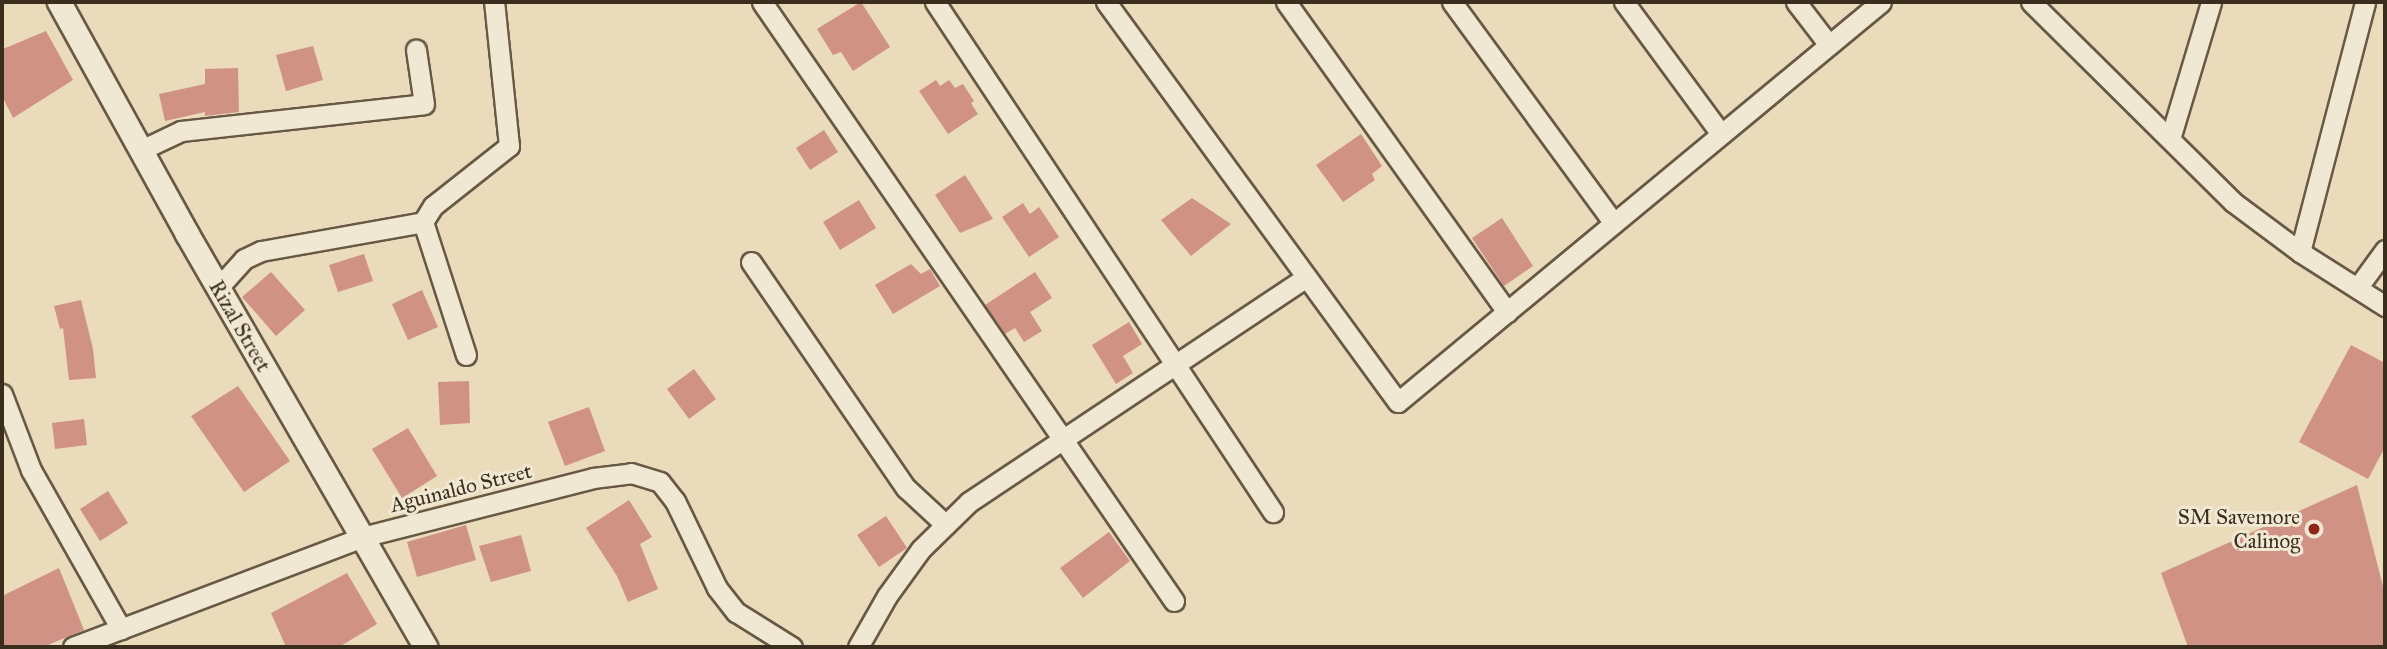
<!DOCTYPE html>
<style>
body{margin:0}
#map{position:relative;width:2387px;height:649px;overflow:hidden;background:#eadbbb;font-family:"IM FELL Great Primer",serif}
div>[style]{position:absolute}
.building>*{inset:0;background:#d09284}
.roads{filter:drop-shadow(2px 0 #675945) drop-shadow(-2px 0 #675945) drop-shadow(0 2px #675945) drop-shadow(0 -2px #675945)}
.minor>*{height:19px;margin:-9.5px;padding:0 9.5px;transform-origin:9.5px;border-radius:9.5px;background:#f1e8d3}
.tertiary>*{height:23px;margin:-11.5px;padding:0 11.5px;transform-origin:11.5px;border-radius:11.5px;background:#f1e8d3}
.dots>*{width:19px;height:19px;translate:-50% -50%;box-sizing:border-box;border:4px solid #f1e8d3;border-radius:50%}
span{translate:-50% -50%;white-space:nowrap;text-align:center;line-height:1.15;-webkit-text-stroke:6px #f1e8d3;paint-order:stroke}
.street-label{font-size:21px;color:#3b2e1e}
.poi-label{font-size:21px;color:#3b2e1e}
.right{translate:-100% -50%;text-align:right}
.frame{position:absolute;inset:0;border:4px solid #3b2e1e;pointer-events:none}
</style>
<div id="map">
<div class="building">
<i style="clip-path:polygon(861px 2px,890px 47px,853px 71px,841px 52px,833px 55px,817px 29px)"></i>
<i style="clip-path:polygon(46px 31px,73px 80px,13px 118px,2px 96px,3px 49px)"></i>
<i style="clip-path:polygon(313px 46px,323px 80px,286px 91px,276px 55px)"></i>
<i style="clip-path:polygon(238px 68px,239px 112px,205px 116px,205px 112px,165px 121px,159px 94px,205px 84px,205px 69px)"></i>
<i style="clip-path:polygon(936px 80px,940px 86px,949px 80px,955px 88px,963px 84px,974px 101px,971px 103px,978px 114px,948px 134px,919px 91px)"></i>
<i style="clip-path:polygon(824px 130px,838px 152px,810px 170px,796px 148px)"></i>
<i style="clip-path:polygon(1361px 134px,1382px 166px,1372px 174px,1375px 180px,1343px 202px,1316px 165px)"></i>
<i style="clip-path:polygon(965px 175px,993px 219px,960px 233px,935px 195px)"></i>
<i style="clip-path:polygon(1192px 198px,1231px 224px,1191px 256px,1161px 220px)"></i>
<i style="clip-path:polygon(859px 200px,876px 228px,840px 250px,823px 222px)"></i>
<i style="clip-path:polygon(1023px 203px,1030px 214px,1039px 207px,1059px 237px,1029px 257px,1002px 217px)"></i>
<i style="clip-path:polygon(1502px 218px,1533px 266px,1504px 286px,1472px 238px)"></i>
<i style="clip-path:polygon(364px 254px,373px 281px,338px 292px,329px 265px)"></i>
<i style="clip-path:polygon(911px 264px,921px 274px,930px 269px,940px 286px,893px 314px,875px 285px)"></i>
<i style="clip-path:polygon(271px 272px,305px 310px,276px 336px,242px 297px)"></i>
<i style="clip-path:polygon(1035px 272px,1052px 298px,1030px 312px,1042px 331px,1024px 342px,1015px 328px,1005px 334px,985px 305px)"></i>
<i style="clip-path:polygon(422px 290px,438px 327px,408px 340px,392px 304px)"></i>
<i style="clip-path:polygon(81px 300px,93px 349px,96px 378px,69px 380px,63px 328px,60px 329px,54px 306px)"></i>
<i style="clip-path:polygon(1129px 322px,1142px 344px,1123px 356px,1133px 373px,1116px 384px,1092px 345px)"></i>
<i style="clip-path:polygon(2351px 345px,2385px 363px,2385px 447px,2368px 479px,2299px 442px)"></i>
<i style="clip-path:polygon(694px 369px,716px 399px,689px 419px,667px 389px)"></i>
<i style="clip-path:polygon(469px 381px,470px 423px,440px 425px,438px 382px)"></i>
<i style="clip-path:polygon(238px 386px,290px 461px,244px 492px,191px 416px)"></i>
<i style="clip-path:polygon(589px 407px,605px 451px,565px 466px,548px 422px)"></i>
<i style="clip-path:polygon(84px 419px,87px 445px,55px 449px,52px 423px)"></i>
<i style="clip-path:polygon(408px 428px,437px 476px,402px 498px,372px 449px)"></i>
<i style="clip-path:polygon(2357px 485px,2385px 594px,2385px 647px,2188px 647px,2161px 573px)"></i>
<i style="clip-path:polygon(108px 491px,128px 523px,100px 541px,80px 509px)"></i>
<i style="clip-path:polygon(629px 500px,652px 537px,640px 544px,658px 589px,628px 602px,617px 576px,586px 528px)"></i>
<i style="clip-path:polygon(886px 516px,907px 548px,879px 567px,857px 535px)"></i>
<i style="clip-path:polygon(466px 525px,476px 560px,417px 577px,407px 542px)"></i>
<i style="clip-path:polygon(1109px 532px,1130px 561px,1083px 598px,1060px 568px)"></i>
<i style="clip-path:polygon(521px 535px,531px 571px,491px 582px,479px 546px)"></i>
<i style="clip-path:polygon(59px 568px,84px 630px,43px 647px,2px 647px,2px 596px)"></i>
<i style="clip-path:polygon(347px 573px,377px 624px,339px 647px,286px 647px,271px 613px)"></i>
</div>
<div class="roads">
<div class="minor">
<i style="left:762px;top:2px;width:727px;rotate:55.48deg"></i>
<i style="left:935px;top:2px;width:612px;rotate:56.47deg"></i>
<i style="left:1106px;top:2px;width:495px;rotate:53.9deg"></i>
<i style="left:1398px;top:402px;width:627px;rotate:-39.63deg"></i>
<i style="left:1286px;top:2px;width:381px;rotate:54.5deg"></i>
<i style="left:1452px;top:2px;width:274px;rotate:53.8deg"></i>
<i style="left:1624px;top:2px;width:164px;rotate:53.7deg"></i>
<i style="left:1796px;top:2px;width:54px;rotate:52.5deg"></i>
<i style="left:2031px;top:2px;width:284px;rotate:44.7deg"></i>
<i style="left:2233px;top:202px;width:84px;rotate:36.7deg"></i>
<i style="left:2300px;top:252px;width:101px;rotate:32.4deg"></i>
<i style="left:2170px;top:139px;width:143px;rotate:-73.3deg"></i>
<i style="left:141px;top:150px;width:44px;rotate:-25.4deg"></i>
<i style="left:181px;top:131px;width:244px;rotate:-6.3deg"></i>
<i style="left:424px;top:104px;width:55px;rotate:-98.4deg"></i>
<i style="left:2300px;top:252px;width:258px;rotate:-75.4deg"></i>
<i style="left:751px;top:262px;width:274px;rotate:55.6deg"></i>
<i style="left:906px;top:488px;width:54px;rotate:42.8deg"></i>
<i style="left:2358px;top:287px;width:46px;rotate:-53.9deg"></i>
<i style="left:218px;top:288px;width:39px;rotate:-48deg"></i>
<i style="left:244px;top:259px;width:19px;rotate:-25deg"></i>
<i style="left:261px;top:251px;width:165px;rotate:-10.1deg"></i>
<i style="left:466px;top:355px;width:140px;rotate:-107.9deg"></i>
<i style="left:423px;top:222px;width:19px;rotate:-58deg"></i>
<i style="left:433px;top:206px;width:97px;rotate:-38.3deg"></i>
<i style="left:509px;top:146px;width:145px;rotate:-95.9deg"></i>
<i style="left:2px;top:394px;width:81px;rotate:69.1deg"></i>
<i style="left:31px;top:470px;width:183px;rotate:60.5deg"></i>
<i style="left:73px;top:647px;width:309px;rotate:-20.8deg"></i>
<i style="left:362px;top:537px;width:238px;rotate:-14.3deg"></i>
<i style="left:593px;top:478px;width:38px;rotate:-7deg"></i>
<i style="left:631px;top:473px;width:30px;rotate:17deg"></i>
<i style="left:660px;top:482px;width:24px;rotate:52deg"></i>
<i style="left:675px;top:501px;width:97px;rotate:64.2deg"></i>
<i style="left:717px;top:588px;width:31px;rotate:52deg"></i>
<i style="left:736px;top:612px;width:66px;rotate:32deg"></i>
<i style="left:858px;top:647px;width:59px;rotate:-60.4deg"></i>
<i style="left:887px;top:596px;width:58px;rotate:-54.1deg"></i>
<i style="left:921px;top:549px;width:67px;rotate:-44.4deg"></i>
<i style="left:969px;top:502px;width:404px;rotate:-33.7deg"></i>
</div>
<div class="tertiary">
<i style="left:59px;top:2px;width:265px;rotate:61.1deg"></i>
<i style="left:187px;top:234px;width:477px;rotate:60deg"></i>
</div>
</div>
<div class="dots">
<i style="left:2314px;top:529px;background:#8f2418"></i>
</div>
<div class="street-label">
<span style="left:240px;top:326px;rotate:60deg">Rizal Street</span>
<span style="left:461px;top:488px;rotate:-14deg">Aguinaldo Street</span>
</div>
<div class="poi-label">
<span class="right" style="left:2300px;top:529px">SM Savemore<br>Calinog</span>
</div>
<div class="frame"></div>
</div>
